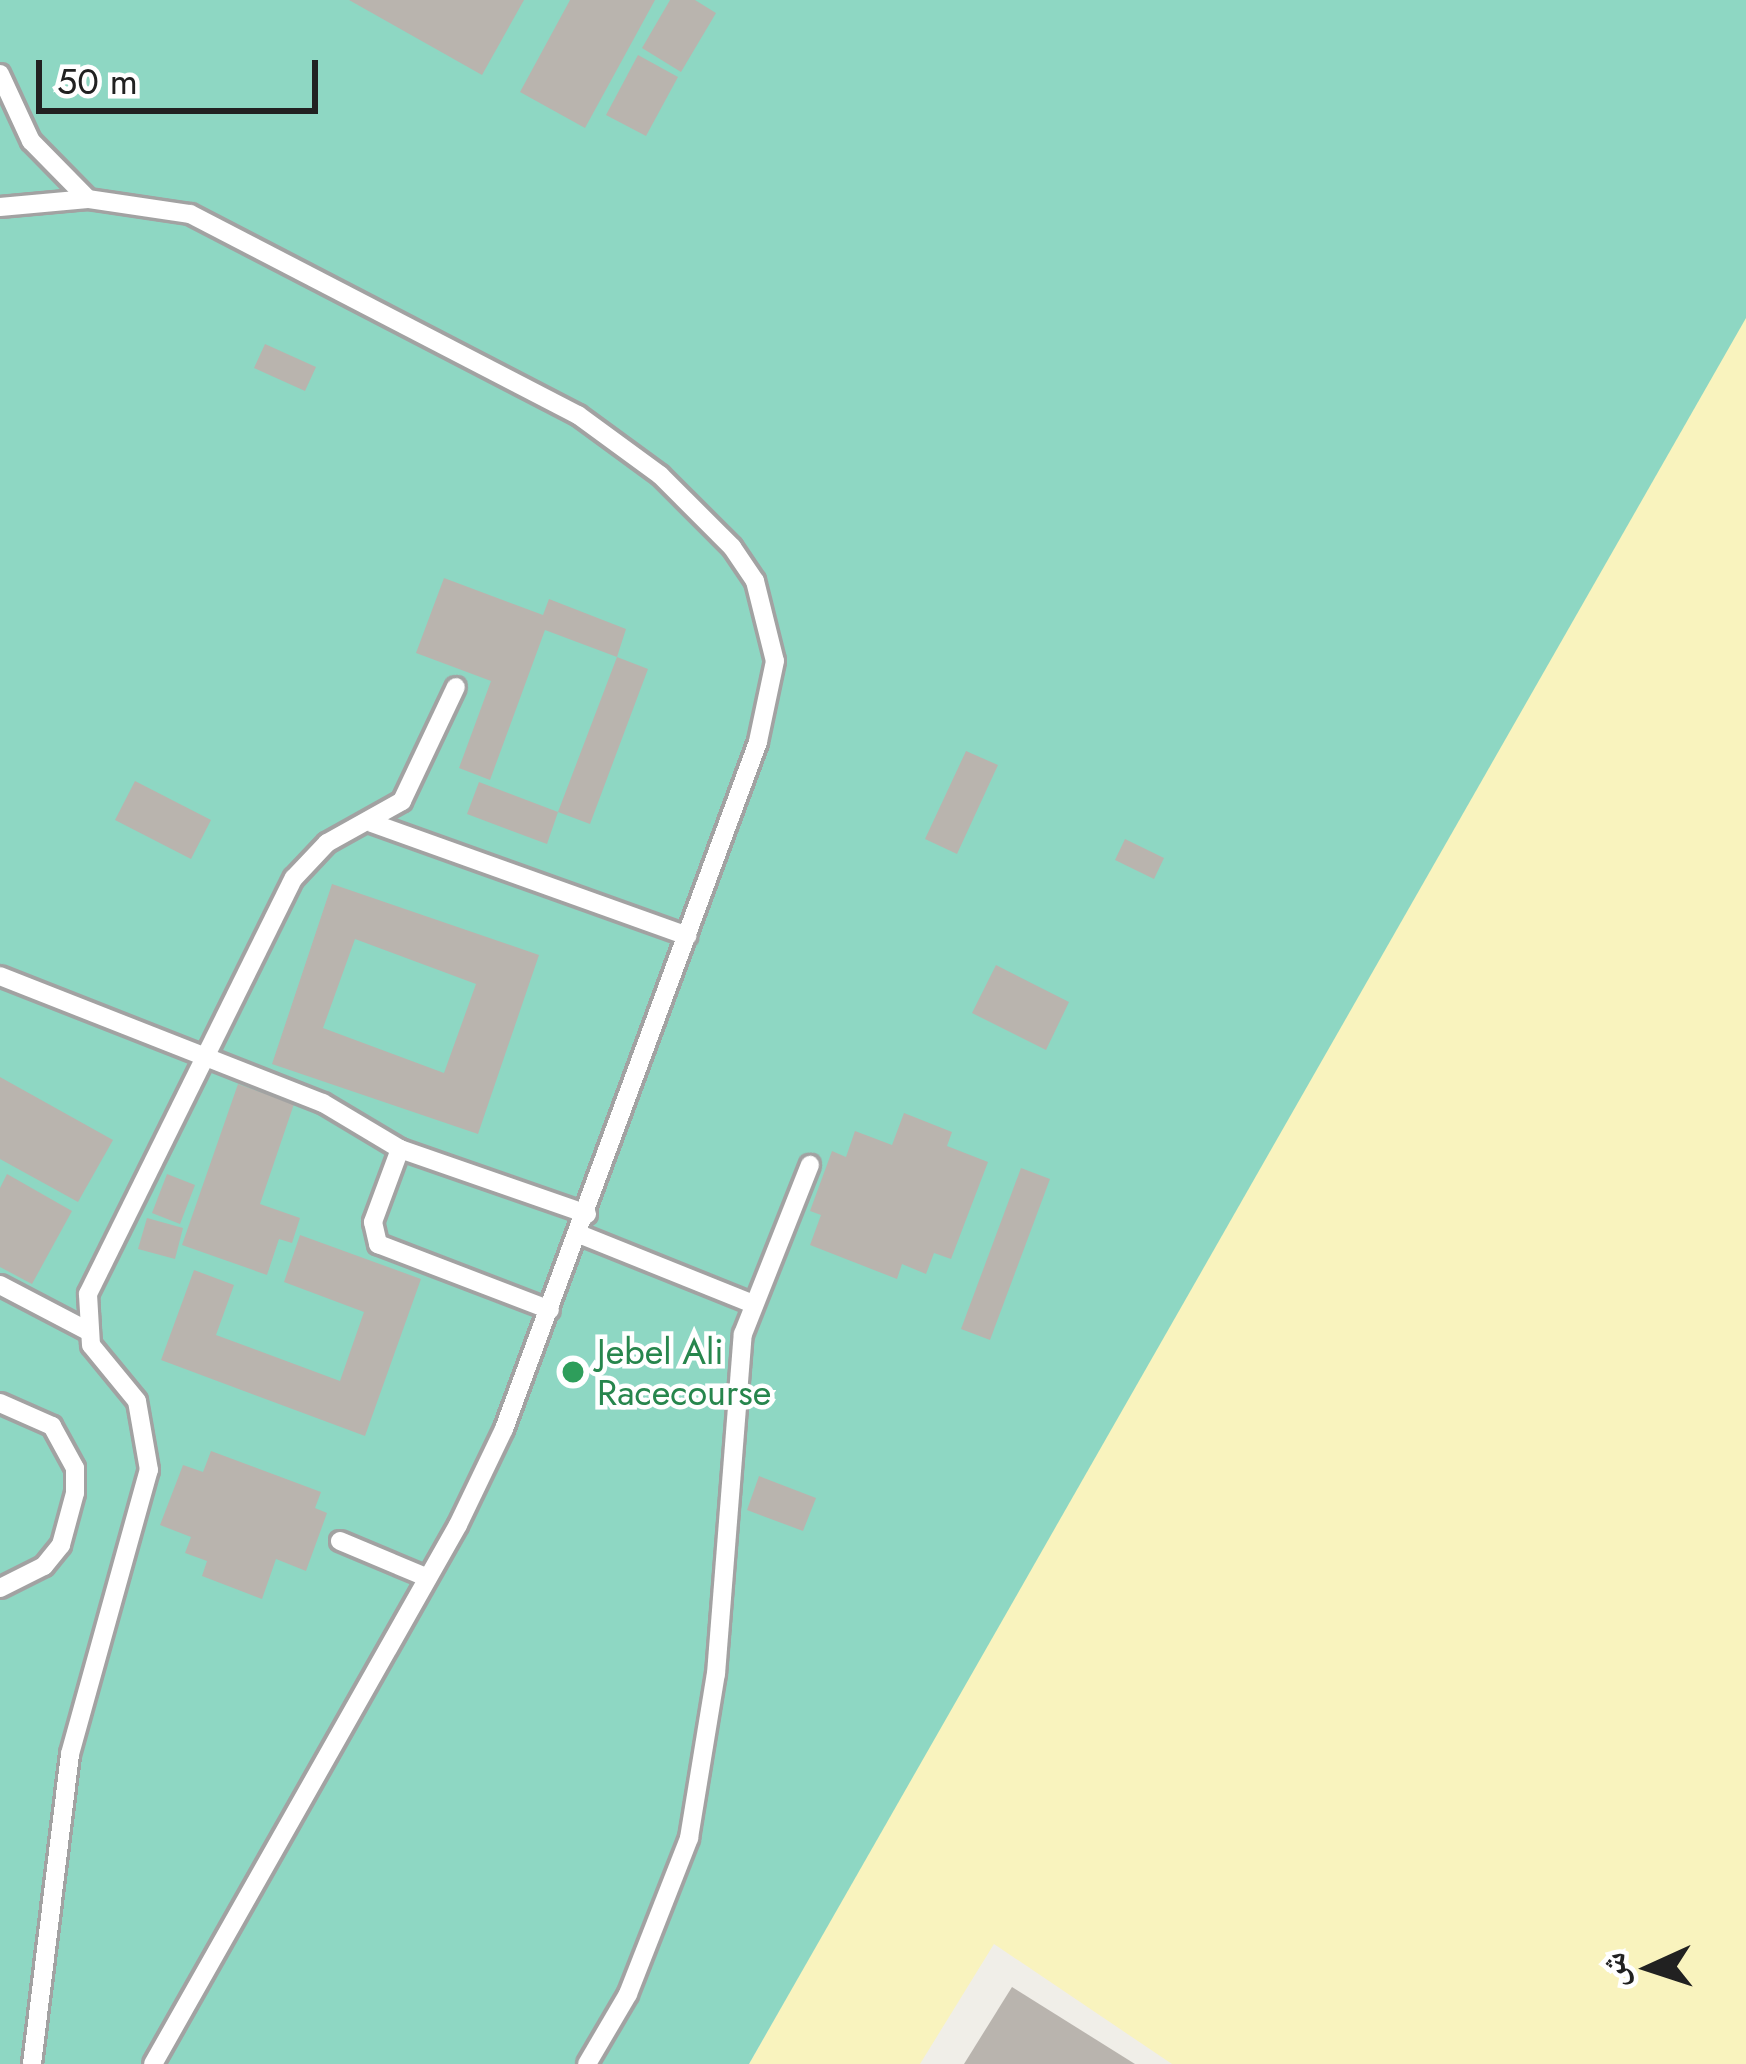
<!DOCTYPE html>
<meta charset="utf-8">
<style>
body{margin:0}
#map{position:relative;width:1746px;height:2064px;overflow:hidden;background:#f0eee8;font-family:Jost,"Noto Naskh Arabic",sans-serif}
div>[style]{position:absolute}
.sand>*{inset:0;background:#f9f3be}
.pitch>*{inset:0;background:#8ed7c3}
.building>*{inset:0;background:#b9b4ae}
.roads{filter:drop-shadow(3px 0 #a2a2a2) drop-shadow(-3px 0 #a2a2a2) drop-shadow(0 3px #a2a2a2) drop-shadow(0 -3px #a2a2a2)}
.service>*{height:18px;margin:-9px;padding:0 9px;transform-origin:9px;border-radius:9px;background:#fff}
.dots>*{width:33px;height:33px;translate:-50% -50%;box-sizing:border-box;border:6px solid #fff;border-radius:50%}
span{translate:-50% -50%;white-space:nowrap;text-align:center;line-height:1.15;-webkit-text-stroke:9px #fff;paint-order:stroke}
.leisure-label{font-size:36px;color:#27864d}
.left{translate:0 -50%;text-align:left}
.north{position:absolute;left:1590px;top:1908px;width:120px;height:120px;-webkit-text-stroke:9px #fff;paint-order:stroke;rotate:267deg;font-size:33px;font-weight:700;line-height:48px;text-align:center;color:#212121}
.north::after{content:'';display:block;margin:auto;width:42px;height:54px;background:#212121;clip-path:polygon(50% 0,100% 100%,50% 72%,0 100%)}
.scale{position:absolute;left:36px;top:60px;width:282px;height:54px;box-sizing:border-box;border:6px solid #212121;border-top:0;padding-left:15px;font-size:36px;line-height:42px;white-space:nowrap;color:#212121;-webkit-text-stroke:9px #fff;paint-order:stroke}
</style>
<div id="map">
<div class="sand">
<i style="clip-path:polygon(1746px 297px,1746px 2064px,1172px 2064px,994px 1944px,920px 2064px,749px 2064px)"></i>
</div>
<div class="pitch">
<i style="clip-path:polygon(0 0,1746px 0,1746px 318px,749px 2064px,0 2064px)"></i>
</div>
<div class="building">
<i style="clip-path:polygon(349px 0,524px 0,482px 75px)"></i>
<i style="clip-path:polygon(570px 0,655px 0,585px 128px,520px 92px)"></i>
<i style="clip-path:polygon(670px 0,695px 0,716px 13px,681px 72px,642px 48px)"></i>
<i style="clip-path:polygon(638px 55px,678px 77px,646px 136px,606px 115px)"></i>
<i style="clip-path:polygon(265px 344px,316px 367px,305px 391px,254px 368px)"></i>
<i style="clip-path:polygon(444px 578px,543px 615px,549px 599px,626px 629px,617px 657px,648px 669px,590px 824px,558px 812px,547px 844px,467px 814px,479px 782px,558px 812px,617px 657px,545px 630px,490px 780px,459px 768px,491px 681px,416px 653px)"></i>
<i style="clip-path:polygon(966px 751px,998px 765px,957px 854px,925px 839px)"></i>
<i style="clip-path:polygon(135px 781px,211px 820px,191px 859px,115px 820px)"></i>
<i style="clip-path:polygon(1125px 839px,1164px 858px,1154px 879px,1115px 860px)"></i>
<i style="clip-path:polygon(evenodd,332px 884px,539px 955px,478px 1134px,272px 1064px,332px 884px,355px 939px,476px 984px,444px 1073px,323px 1028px,355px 939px)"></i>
<i style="clip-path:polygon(996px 965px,1069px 1002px,1046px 1050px,972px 1013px)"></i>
<i style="clip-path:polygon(0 1077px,113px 1140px,78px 1202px,0 1159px)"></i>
<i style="clip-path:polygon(238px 1084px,294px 1104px,260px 1204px,300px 1218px,292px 1243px,279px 1239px,267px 1275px,182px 1245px)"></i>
<i style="clip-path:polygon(904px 1113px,952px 1132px,947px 1146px,988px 1162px,951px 1259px,934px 1253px,926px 1274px,902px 1264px,897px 1279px,810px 1245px,821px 1215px,810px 1211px,832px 1151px,846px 1157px,855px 1131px,892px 1145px)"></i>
<i style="clip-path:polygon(1021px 1168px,1050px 1179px,990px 1340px,961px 1329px)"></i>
<i style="clip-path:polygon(7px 1174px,72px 1211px,32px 1284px,0 1267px,0 1188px)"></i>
<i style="clip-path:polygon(167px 1174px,195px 1185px,180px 1224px,152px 1213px)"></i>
<i style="clip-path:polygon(147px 1218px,183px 1228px,175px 1259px,138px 1249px)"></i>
<i style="clip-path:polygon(300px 1235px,421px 1279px,365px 1436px,161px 1360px,194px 1270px,234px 1285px,216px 1335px,340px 1381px,364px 1312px,284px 1282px)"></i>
<i style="clip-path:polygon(211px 1451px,321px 1492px,315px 1508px,327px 1513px,306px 1571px,276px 1559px,262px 1599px,202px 1576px,207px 1561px,185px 1553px,191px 1537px,160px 1525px,183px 1465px,203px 1472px)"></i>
<i style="clip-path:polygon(759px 1476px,816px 1498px,803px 1531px,747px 1510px)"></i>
<i style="clip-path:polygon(1012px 1987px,1135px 2064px,964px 2064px)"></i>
</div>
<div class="roads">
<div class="service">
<i style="left:0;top:74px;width:74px;rotate:65.2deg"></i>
<i style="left:31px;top:141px;width:81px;rotate:45.5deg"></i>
<i style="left:0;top:207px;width:88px;rotate:-5.2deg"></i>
<i style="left:88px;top:199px;width:103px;rotate:8.4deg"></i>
<i style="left:190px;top:214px;width:437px;rotate:27.4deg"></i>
<i style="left:578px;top:415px;width:102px;rotate:36.2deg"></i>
<i style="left:660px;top:475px;width:102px;rotate:45deg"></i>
<i style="left:732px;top:547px;width:41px;rotate:55.9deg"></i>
<i style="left:755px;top:581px;width:82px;rotate:76deg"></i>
<i style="left:775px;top:661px;width:83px;rotate:101.9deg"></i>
<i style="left:758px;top:742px;width:732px;rotate:110.29deg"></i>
<i style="left:504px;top:1429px;width:106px;rotate:115.6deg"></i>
<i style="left:458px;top:1525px;width:619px;rotate:119.5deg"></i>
<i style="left:372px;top:823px;width:335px;rotate:19.7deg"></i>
<i style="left:0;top:976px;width:347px;rotate:21.5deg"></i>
<i style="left:323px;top:1103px;width:90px;rotate:30.9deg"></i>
<i style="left:400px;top:1149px;width:198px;rotate:19.2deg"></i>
<i style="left:400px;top:1149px;width:78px;rotate:110.3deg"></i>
<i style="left:373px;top:1222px;width:23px;rotate:77deg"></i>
<i style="left:378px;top:1244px;width:184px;rotate:21deg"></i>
<i style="left:579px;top:1234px;width:185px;rotate:21.9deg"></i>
<i style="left:0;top:1285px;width:97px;rotate:27.6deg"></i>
<i style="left:0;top:1403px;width:57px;rotate:23.9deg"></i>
<i style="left:52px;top:1426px;width:48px;rotate:61.3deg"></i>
<i style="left:75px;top:1468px;width:25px;rotate:90deg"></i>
<i style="left:75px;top:1493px;width:54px;rotate:105.1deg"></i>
<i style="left:61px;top:1545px;width:27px;rotate:129deg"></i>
<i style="left:44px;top:1566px;width:49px;rotate:153.4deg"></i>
<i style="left:340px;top:1541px;width:95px;rotate:22.8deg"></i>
<i style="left:32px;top:2064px;width:312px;rotate:-83deg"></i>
<i style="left:70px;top:1754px;width:295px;rotate:-74.5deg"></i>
<i style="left:149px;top:1470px;width:70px;rotate:-99.9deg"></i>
<i style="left:137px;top:1401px;width:72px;rotate:-129.4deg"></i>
<i style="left:91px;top:1345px;width:51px;rotate:-93.4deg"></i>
<i style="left:88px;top:1294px;width:464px;rotate:-63.7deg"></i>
<i style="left:294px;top:878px;width:48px;rotate:-46.7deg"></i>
<i style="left:327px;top:843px;width:86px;rotate:-29.2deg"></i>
<i style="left:402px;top:801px;width:126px;rotate:-64.7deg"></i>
<i style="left:587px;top:2064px;width:81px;rotate:-59.6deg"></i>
<i style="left:628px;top:1994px;width:168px;rotate:-68.6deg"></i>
<i style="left:689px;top:1838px;width:166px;rotate:-80.7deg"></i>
<i style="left:716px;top:1674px;width:341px;rotate:-85.5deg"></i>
<i style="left:743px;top:1334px;width:182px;rotate:-68.4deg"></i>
</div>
</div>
<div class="dots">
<i style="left:573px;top:1372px;background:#2e9e5b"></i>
</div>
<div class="leisure-label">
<span class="left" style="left:597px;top:1372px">Jebel Ali<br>Racecourse</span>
</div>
<div class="north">ش</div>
<div class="scale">50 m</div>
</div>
